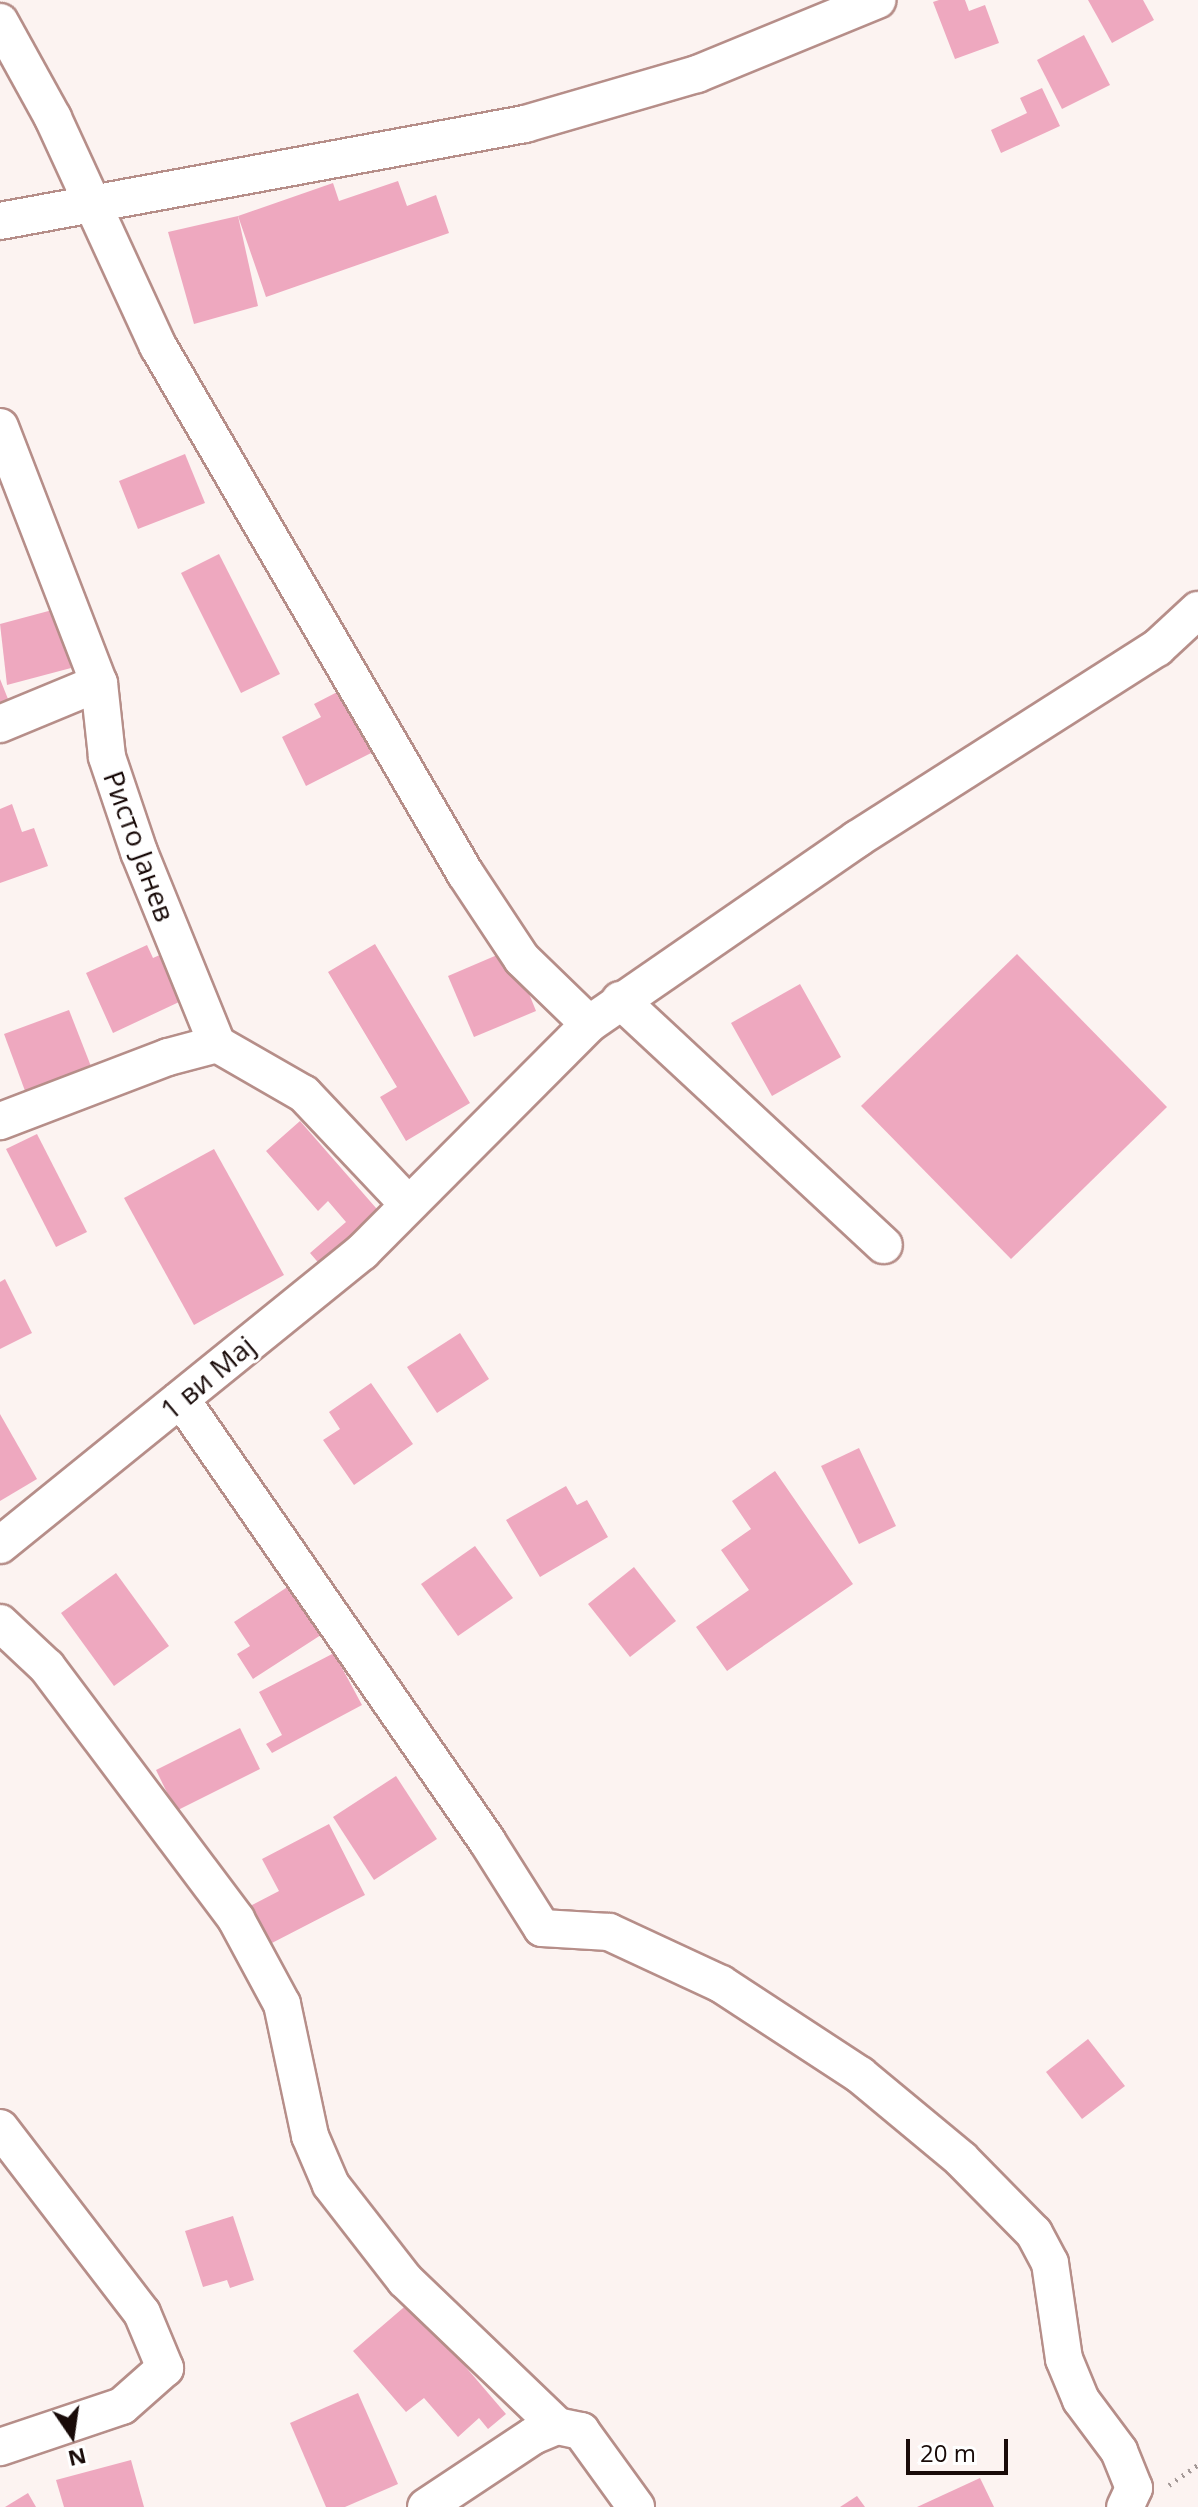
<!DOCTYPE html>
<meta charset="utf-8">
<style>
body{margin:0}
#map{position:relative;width:1198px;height:2507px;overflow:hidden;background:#fcf3f1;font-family:"Open Sans",sans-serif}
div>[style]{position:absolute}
.building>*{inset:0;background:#eea8bf}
.path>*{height:5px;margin-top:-2.5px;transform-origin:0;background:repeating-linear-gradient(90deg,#a39896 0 2px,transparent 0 8px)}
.roads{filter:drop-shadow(2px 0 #b68e89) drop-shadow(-2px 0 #b68e89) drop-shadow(0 2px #b68e89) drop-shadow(0 -2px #b68e89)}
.minor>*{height:36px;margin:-18px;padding:0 18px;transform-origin:18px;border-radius:18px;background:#fff}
span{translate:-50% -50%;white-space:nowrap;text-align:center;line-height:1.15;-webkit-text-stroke:6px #fff;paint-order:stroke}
.street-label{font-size:28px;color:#190b09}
.north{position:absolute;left:32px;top:2395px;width:80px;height:80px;-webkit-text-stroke:6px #fff;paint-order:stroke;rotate:167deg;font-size:22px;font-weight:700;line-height:32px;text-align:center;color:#190b09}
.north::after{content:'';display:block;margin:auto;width:28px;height:36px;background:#190b09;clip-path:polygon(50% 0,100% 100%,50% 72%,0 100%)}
.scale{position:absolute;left:906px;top:2439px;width:102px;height:36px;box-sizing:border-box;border:4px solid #190b09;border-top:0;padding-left:10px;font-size:24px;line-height:28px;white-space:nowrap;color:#190b09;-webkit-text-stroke:6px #fff;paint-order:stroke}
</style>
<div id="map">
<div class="building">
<i style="clip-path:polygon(939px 0,965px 0,969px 11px,985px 5px,999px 43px,955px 59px,933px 2px)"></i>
<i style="clip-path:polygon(1088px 0,1143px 0,1154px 20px,1112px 43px)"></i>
<i style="clip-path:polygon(1084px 35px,1110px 85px,1062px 109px,1037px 60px)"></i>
<i style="clip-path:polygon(1042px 88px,1060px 126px,1001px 153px,991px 130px,1027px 113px,1020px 98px)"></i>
<i style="clip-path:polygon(398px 181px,407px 206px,436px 195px,449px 233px,266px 297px,238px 216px,333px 183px,339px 201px)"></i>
<i style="clip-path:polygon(238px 216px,258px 306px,194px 324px,168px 232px)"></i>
<i style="clip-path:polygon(185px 454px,205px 503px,138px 529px,119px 481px)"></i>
<i style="clip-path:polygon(219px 554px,280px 674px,241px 693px,181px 573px)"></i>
<i style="clip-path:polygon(56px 609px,71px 668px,7px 685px,0 624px)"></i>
<i style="clip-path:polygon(0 679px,10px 704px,0 707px)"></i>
<i style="clip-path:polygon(345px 688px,377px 750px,306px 786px,282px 737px,321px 717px,314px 704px)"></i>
<i style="clip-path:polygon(12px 804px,22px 832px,34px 828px,48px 866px,0 883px,0 809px)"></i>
<i style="clip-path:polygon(375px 944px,470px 1103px,406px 1141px,380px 1097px,397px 1087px,328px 972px)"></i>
<i style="clip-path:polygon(147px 945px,153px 958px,173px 949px,194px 995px,113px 1033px,86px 973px)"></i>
<i style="clip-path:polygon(511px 949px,536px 1011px,474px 1037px,448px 976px)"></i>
<i style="clip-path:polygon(1017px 954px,1167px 1107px,1011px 1259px,861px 1106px)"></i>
<i style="clip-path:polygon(800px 984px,841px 1057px,772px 1096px,731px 1023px)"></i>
<i style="clip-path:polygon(69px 1010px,94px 1074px,28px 1099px,4px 1034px)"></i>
<i style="clip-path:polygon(300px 1121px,383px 1216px,322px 1267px,310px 1253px,346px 1222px,328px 1201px,318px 1211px,266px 1151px)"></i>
<i style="clip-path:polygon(37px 1134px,87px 1232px,56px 1247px,6px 1149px)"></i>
<i style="clip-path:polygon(214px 1149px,284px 1275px,194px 1325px,124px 1198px)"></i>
<i style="clip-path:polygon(5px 1279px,32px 1333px,0 1349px,0 1282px)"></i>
<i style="clip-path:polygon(460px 1333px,489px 1379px,437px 1413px,407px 1367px)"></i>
<i style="clip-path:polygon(371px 1383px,413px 1444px,354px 1485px,323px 1440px,340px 1429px,329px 1412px)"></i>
<i style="clip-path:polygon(0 1414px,37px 1479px,0 1501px)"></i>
<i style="clip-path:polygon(859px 1448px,896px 1526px,859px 1544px,821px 1466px)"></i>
<i style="clip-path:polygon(775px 1471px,853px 1584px,727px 1671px,696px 1627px,749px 1590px,721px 1550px,751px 1529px,732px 1501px)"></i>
<i style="clip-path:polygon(566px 1486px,577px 1505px,587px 1500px,608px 1537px,540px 1577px,506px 1520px)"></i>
<i style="clip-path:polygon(475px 1546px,513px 1598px,458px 1636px,421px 1584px)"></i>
<i style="clip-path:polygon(634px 1567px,676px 1621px,630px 1657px,588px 1604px)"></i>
<i style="clip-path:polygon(116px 1573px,169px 1646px,114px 1686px,61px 1613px)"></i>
<i style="clip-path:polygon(292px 1584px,324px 1633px,253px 1679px,237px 1654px,250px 1646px,234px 1622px)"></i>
<i style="clip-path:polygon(334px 1653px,362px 1705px,272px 1753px,266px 1744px,282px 1735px,259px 1692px)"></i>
<i style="clip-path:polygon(240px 1728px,260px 1769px,176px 1811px,156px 1770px)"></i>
<i style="clip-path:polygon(396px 1776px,437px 1839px,374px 1880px,333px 1817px)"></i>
<i style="clip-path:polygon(329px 1824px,365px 1895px,270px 1944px,250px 1906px,279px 1891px,262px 1859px)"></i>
<i style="clip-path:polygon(1088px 2039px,1125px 2086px,1082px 2119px,1046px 2072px)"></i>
<i style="clip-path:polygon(233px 2216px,254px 2280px,230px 2288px,227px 2280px,203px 2287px,185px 2231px)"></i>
<i style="clip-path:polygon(410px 2302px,506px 2414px,488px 2429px,479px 2418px,458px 2437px,424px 2398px,406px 2412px,353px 2351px)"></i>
<i style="clip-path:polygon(358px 2393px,398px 2484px,345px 2507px,326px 2507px,290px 2423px)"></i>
<i style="clip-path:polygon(131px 2460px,144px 2507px,64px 2507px,56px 2480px)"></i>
<i style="clip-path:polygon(980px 2478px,994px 2507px,917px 2507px)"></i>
<i style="clip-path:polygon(28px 2493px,36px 2507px,5px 2507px)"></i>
<i style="clip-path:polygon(857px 2496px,865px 2507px,840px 2507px)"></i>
</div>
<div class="path">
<i style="left:1169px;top:2485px;width:35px;rotate:-35deg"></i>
</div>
<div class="roads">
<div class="minor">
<i style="left:0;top:22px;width:110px;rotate:61.1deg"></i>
<i style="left:53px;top:118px;width:251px;rotate:65.3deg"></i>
<i style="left:158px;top:346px;width:610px;rotate:59.78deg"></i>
<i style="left:465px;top:873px;width:103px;rotate:56.5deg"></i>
<i style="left:522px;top:959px;width:93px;rotate:44.1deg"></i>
<i style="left:0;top:221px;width:534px;rotate:-10.47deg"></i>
<i style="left:525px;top:124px;width:179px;rotate:-16.2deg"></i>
<i style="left:697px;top:74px;width:195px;rotate:-22.3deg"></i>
<i style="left:0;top:427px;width:274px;rotate:68.9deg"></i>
<i style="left:99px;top:683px;width:74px;rotate:83.8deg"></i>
<i style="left:107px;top:757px;width:100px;rotate:71.4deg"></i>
<i style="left:139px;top:852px;width:207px;rotate:67.9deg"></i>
<i style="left:217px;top:1044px;width:51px;rotate:165.1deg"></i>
<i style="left:168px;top:1057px;width:180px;rotate:159.1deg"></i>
<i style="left:0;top:724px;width:107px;rotate:-22.5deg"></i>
<i style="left:620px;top:1000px;width:360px;rotate:42.9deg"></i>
<i style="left:217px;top:1044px;width:100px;rotate:29.9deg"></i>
<i style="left:304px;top:1094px;width:150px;rotate:46.6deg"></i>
<i style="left:181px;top:1399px;width:538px;rotate:55.3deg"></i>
<i style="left:487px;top:1841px;width:103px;rotate:57.7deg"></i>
<i style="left:542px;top:1928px;width:67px;rotate:3.4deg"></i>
<i style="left:609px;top:1932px;width:123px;rotate:24.9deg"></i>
<i style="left:721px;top:1984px;width:166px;rotate:33.2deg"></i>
<i style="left:860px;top:2075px;width:131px;rotate:39.7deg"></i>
<i style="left:961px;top:2159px;width:104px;rotate:45.4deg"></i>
<i style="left:1034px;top:2233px;width:34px;rotate:62deg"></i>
<i style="left:1050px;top:2263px;width:97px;rotate:81.7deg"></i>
<i style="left:1064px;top:2359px;width:44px;rotate:67.5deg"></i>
<i style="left:1081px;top:2400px;width:64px;rotate:53.3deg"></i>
<i style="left:1119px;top:2451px;width:40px;rotate:68deg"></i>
<i style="left:1134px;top:2488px;width:21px;rotate:115deg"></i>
<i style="left:0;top:1545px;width:466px;rotate:-39deg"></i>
<i style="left:362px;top:1252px;width:322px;rotate:-45.1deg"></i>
<i style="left:589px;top:1024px;width:326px;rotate:-34.6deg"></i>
<i style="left:857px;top:839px;width:356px;rotate:-32.5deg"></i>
<i style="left:1157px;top:648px;width:56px;rotate:-42.8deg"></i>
<i style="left:0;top:1623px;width:64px;rotate:43.1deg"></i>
<i style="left:47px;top:1667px;width:315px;rotate:53.1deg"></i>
<i style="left:236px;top:1919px;width:97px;rotate:61.6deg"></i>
<i style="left:282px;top:2004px;width:135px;rotate:78deg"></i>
<i style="left:310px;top:2136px;width:53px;rotate:66.8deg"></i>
<i style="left:331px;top:2185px;width:120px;rotate:52.1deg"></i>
<i style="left:405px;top:2280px;width:211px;rotate:43.8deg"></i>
<i style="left:0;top:2128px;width:233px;rotate:52.5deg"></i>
<i style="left:142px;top:2313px;width:60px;rotate:67.3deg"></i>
<i style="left:165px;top:2368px;width:57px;rotate:138.5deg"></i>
<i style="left:122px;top:2406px;width:129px;rotate:161.4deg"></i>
<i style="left:426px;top:2507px;width:128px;rotate:-33.6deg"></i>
<i style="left:533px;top:2436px;width:26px;rotate:-23deg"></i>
<i style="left:557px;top:2426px;width:25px;rotate:12deg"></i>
<i style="left:581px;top:2431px;width:94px;rotate:54.1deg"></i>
</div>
</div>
<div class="street-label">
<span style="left:140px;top:846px;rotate:70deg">Ристо Јанев</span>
<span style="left:207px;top:1377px;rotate:-40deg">1 ви Мај</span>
</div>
<div class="north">N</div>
<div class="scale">20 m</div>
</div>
